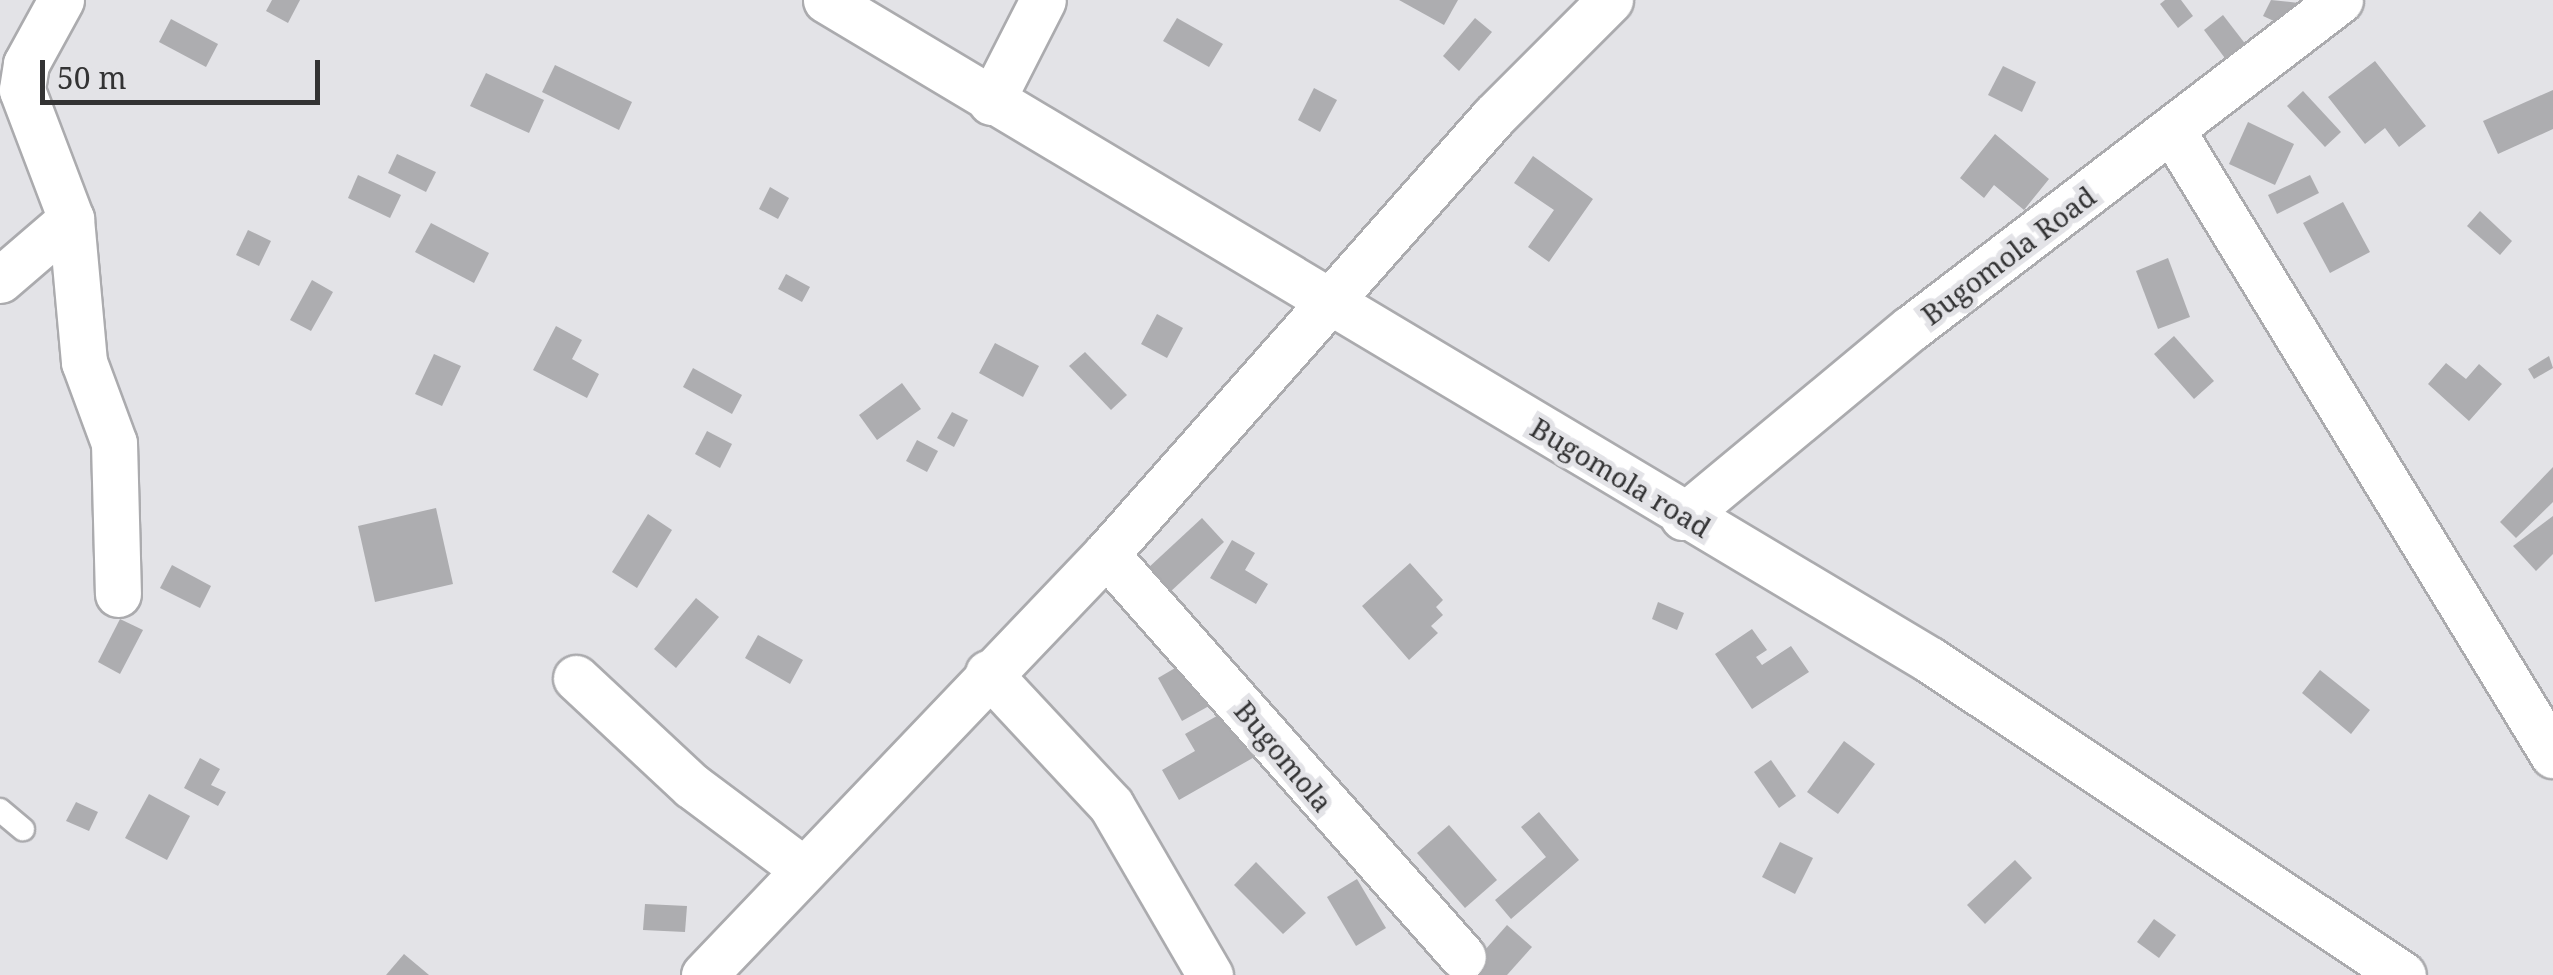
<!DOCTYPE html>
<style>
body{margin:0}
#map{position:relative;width:2553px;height:975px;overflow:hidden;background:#e3e3e7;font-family:"Noto Serif",serif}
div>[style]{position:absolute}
.building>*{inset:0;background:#adadb0}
.roads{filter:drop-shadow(2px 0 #ababae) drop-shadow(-2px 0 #ababae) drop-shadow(0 2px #ababae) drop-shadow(0 -2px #ababae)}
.service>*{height:22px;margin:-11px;padding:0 11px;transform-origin:11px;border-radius:11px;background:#fff}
.minor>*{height:45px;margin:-22.5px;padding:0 22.5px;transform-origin:22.5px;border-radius:22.5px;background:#fff}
span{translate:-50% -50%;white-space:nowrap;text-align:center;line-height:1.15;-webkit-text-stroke:10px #e3e3e7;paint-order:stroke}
.street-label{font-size:28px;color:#333334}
.scale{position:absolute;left:40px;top:60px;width:280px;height:45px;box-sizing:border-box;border:5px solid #333334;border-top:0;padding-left:12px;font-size:30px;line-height:35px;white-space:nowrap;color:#333334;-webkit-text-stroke:8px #e3e3e7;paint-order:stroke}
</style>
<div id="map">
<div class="building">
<i style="clip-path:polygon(272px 0,300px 0,288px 23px,266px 11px)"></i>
<i style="clip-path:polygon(1399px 0,1458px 0,1444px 25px)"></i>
<i style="clip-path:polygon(2165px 0,2181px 0,2193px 16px,2178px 28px,2160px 4px)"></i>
<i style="clip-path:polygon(2271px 0,2299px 3px,2287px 27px,2263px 16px)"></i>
<i style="clip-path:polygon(2223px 15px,2250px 50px,2230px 65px,2204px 30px)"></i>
<i style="clip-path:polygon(1177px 18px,1223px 44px,1209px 67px,1163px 41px)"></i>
<i style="clip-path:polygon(1475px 18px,1492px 32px,1459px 71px,1443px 56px)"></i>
<i style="clip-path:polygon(171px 19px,218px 44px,206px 67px,159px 42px)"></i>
<i style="clip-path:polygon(2375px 61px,2426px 126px,2399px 147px,2385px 128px,2365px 144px,2328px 97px)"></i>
<i style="clip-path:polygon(555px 65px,632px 102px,619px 130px,542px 92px)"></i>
<i style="clip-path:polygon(2003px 66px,2036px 82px,2022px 112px,1988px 95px)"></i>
<i style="clip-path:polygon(486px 73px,544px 100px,529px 133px,470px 106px)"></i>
<i style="clip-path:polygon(1314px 88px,1337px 100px,1320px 132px,1298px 120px)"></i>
<i style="clip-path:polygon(2553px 90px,2553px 129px,2498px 154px,2483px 121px)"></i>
<i style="clip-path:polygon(2303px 91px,2341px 132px,2325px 147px,2287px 106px)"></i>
<i style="clip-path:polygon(2248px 122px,2294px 144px,2275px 185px,2229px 164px)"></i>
<i style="clip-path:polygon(1995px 134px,2049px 179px,2024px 210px,1994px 185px,1984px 198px,1960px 178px)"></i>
<i style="clip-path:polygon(397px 154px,436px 172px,426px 192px,388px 173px)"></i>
<i style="clip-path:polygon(1533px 156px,1593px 199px,1549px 262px,1528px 247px,1554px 210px,1514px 183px)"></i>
<i style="clip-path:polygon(358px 175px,401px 195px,390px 218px,348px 198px)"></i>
<i style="clip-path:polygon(2310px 175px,2319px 193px,2277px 214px,2268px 195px)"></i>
<i style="clip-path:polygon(770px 187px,789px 198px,778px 219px,759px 209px)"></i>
<i style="clip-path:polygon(2343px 202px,2370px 252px,2330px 273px,2303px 223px)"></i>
<i style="clip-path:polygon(2480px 211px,2512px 241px,2500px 255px,2467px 226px)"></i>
<i style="clip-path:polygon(431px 223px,489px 253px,474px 283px,415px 252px)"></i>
<i style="clip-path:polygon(248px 230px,271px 241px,259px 266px,236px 255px)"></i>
<i style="clip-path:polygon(2168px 258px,2190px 317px,2158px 329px,2136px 271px)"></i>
<i style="clip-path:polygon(786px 274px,810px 287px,802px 302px,778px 289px)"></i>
<i style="clip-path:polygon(312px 280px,333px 292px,311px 331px,290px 320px)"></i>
<i style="clip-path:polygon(1157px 314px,1183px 328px,1167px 358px,1141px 344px)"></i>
<i style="clip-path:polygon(556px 326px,582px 340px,572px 359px,599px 374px,587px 398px,533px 370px)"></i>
<i style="clip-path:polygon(2174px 336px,2214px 381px,2194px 399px,2154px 354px)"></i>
<i style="clip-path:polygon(995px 343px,1039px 366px,1023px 397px,979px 373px)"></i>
<i style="clip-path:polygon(1085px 352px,1127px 395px,1111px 410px,1069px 366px)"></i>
<i style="clip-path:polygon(434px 354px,461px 366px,442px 406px,415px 394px)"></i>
<i style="clip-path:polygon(2549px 356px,2553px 368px,2534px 379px,2528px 369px)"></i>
<i style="clip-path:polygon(2446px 363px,2466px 379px,2479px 364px,2502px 384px,2469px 421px,2428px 384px)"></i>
<i style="clip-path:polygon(693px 368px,742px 395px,732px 414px,683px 387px)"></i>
<i style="clip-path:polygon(902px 383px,921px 409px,877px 440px,859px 415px)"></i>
<i style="clip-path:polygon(952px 412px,968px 420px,954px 447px,937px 438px)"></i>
<i style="clip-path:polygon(707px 431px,732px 444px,720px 468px,695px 454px)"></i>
<i style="clip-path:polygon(917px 440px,938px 451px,927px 472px,906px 461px)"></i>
<i style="clip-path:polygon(2553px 467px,2553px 502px,2516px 538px,2500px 522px)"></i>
<i style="clip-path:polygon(436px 508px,453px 584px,375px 602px,358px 526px)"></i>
<i style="clip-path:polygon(648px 514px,672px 530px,637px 588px,612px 572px)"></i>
<i style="clip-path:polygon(2553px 516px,2553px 554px,2536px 571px,2513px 546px)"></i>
<i style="clip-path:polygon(1202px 518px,1224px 542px,1169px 593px,1147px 569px)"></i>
<i style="clip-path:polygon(1232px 540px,1255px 553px,1245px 570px,1268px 584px,1256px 604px,1210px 578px)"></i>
<i style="clip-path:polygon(1410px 563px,1443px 600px,1436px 607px,1443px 615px,1431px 626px,1438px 633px,1409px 660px,1362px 606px)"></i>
<i style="clip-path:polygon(172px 565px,211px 586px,200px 608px,160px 588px)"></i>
<i style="clip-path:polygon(696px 598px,719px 617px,676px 668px,654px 649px)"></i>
<i style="clip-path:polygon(1658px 602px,1684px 613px,1677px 630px,1652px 619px)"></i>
<i style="clip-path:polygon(120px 619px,143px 630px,120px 674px,98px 662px)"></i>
<i style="clip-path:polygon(1752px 629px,1767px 650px,1756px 657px,1762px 665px,1791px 646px,1809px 672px,1752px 709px,1715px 654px)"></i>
<i style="clip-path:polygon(758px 635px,803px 660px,790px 684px,745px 658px)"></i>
<i style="clip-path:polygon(1194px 657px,1218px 701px,1182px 721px,1158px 678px)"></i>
<i style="clip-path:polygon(2320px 670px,2370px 710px,2351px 734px,2302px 693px)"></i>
<i style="clip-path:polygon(1231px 708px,1258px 755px,1179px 800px,1162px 770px,1195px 751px,1185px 734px)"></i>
<i style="clip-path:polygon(1844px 741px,1875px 764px,1838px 814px,1807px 792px)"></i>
<i style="clip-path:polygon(200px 758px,220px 769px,211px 785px,226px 792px,218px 806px,184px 788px)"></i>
<i style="clip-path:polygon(1771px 760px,1796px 796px,1779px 808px,1754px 772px)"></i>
<i style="clip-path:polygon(149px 794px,190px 816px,167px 860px,125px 838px)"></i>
<i style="clip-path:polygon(76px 802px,98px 812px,89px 831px,66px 821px)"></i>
<i style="clip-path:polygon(1539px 812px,1579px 860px,1511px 919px,1495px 900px,1546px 857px,1521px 827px)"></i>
<i style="clip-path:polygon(1449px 825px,1497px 880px,1465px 908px,1417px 853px)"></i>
<i style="clip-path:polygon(1780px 842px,1813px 858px,1795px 894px,1762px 877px)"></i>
<i style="clip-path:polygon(2015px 860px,2032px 878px,1985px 924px,1967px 905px)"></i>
<i style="clip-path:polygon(1256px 862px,1306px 913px,1283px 934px,1234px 885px)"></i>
<i style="clip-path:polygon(1357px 879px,1386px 928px,1356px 946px,1327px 897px)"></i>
<i style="clip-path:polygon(645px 904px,687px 906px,685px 932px,643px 930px)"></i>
<i style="clip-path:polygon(2154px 919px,2176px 935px,2159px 958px,2137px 942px)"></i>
<i style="clip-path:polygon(1507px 925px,1532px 947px,1507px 975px,1463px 975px)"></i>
<i style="clip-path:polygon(404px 954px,429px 975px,386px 975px)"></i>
</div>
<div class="roads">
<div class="service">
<i style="left:0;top:810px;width:30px;rotate:40deg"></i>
</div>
<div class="minor">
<i style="left:61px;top:0;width:73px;rotate:118.7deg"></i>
<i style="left:26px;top:64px;width:26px;rotate:99deg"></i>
<i style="left:22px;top:90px;width:138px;rotate:69.2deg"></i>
<i style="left:71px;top:219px;width:144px;rotate:84.8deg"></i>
<i style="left:84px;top:362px;width:86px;rotate:69.7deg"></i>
<i style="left:114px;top:443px;width:151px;rotate:88.5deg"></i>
<i style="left:826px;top:0;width:1286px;rotate:30.87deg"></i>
<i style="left:1930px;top:660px;width:568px;rotate:33.66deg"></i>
<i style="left:991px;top:102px;width:114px;rotate:-63deg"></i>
<i style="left:2173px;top:132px;width:730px;rotate:58.62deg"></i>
<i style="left:0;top:280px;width:94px;rotate:-40.7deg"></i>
<i style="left:1683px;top:517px;width:296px;rotate:-39.7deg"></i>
<i style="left:1911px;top:328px;width:540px;rotate:-37.4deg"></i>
<i style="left:1106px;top:554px;width:538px;rotate:48.46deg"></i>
<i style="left:988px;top:673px;width:180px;rotate:47deg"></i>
<i style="left:1111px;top:805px;width:197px;rotate:59.8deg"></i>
<i style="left:576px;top:678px;width:158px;rotate:43deg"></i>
<i style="left:692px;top:786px;width:139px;rotate:36.8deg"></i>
<i style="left:704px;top:975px;width:582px;rotate:-46.32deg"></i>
<i style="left:1106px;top:554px;width:585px;rotate:-48.46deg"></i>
<i style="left:1494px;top:116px;width:164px;rotate:-45deg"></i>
</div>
</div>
<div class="street-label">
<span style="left:2008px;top:255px;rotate:-37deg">Bugomola Road</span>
<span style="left:1621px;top:477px;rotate:31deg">Bugomola road</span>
<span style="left:1284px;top:756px;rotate:50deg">Bugomola</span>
</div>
<div class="scale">50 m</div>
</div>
